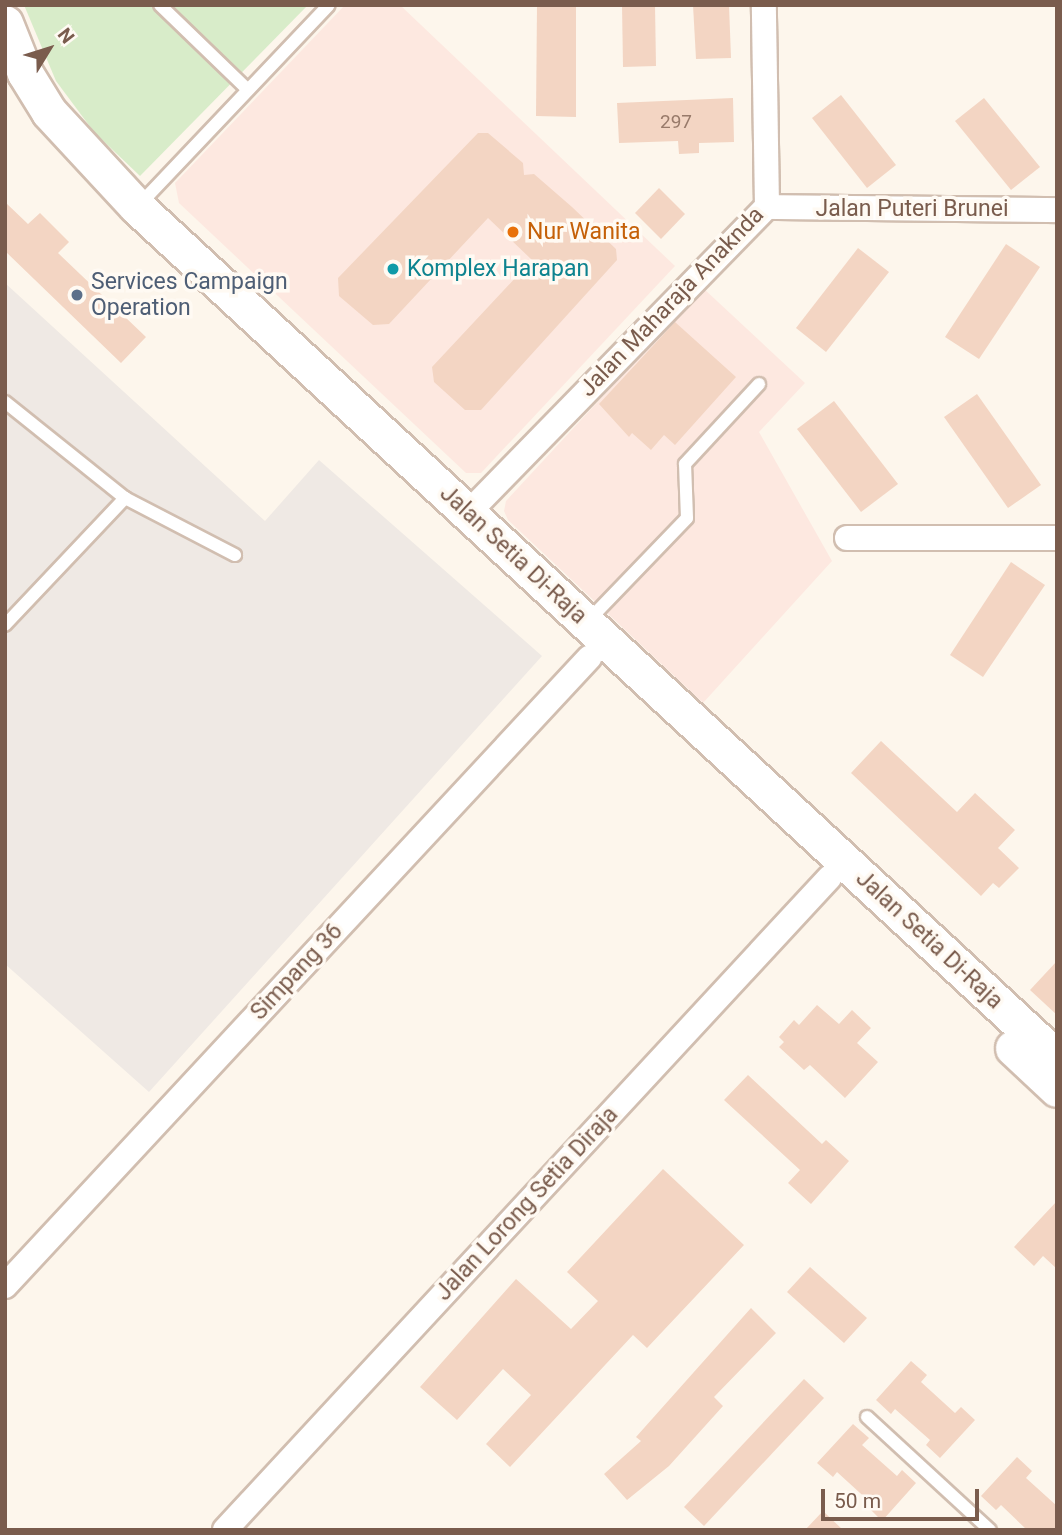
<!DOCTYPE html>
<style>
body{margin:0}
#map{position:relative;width:1062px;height:1535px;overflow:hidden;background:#fdf6ec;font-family:Roboto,sans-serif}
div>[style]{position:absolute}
.commercial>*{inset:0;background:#fde8e0}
.industrial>*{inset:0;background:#efe9e4}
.green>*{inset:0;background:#d8ecc9}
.building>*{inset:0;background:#f3d5c3}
.roads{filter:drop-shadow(2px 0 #d1beb0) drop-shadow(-2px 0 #d1beb0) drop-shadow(0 2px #d1beb0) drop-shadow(0 -2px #d1beb0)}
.lane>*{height:12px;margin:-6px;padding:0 6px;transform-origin:6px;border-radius:6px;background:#fff}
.street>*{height:24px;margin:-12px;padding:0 12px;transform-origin:12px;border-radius:12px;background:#fff}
.secondary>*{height:35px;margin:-17.5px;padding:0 17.5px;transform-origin:17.5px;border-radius:17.5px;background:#fff}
.dots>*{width:19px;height:19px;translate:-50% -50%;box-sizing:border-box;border:4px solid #fffaf3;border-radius:50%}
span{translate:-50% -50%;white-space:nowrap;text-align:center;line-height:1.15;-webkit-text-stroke:7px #fffaf3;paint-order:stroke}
.number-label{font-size:19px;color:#987a6a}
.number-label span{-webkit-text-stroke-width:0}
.street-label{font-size:23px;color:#7a5c4d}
.food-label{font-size:23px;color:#c56008}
.left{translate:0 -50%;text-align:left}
.culture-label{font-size:23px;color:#0d838f}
.service-label{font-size:23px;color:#4e5e75}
.frame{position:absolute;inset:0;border:7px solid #7a5c4d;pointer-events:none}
.north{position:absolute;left:14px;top:14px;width:70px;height:70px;-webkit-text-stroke:5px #fffaf3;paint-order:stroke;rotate:52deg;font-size:19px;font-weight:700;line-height:28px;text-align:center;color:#7a5c4d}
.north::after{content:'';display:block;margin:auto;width:24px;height:32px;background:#7a5c4d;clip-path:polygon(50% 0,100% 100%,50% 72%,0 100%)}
.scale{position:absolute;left:821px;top:1489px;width:158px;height:32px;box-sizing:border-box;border:4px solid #7a5c4d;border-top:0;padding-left:9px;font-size:21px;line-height:24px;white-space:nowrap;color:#7a5c4d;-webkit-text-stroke:5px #fffaf3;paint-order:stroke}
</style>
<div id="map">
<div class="commercial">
<i style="clip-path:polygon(345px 5px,400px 5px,675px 266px,481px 473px,466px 473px,179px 203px,175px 183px)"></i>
<i style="clip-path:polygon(703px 288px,805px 383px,759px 432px,832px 561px,703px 703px,508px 520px,504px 511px,506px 501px)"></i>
</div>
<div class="industrial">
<i style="clip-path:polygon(5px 283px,265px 521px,319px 460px,542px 656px,149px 1092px,5px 964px)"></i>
</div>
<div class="green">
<i style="clip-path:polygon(24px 5px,308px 5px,140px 176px,94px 132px,56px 81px)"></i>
</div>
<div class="building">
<i style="clip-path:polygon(537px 5px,576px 5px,576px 117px,536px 116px)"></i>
<i style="clip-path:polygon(622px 5px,655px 5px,656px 66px,623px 67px)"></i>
<i style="clip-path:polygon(693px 5px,729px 5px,731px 58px,696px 59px)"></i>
<i style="clip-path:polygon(841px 95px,896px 165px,867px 188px,812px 118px)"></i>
<i style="clip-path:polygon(733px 98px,734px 142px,699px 143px,699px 153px,679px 154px,678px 141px,619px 143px,617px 103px)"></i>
<i style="clip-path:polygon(984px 98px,1040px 167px,1011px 190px,955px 121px)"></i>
<i style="clip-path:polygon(478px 133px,488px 133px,523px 163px,524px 175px,534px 174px,572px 207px,616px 249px,617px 260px,481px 410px,465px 410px,434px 382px,432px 367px,532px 260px,488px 218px,389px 324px,373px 325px,339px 296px,338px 278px)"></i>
<i style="clip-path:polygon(659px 188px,685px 214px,661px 239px,635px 213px)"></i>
<i style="clip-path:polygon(5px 202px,28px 224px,40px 213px,69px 242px,58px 253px,146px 337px,121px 363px,5px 251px)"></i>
<i style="clip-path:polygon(1006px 244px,1040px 267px,979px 359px,945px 337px)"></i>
<i style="clip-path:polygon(858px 248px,889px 272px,826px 352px,796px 328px)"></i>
<i style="clip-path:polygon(675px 322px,736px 377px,675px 445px,664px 435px,651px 450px,632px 433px,629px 437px,599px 404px)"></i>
<i style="clip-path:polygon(977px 394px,1041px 485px,1008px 508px,944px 417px)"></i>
<i style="clip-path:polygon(834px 401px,898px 484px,861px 512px,797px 429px)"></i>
<i style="clip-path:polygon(1011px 562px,1045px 585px,983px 677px,950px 655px)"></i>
<i style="clip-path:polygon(881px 741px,957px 812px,975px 793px,1015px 830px,998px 848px,1019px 868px,999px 888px,993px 883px,981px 896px,851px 773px)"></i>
<i style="clip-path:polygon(1057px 961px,1057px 1015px,1030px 990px)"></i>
<i style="clip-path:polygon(817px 1005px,839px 1024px,852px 1010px,871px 1028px,857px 1043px,878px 1062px,845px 1098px,810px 1065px,804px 1070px,779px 1047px,784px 1042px,779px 1037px,794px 1020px,799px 1025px)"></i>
<i style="clip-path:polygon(748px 1075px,822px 1144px,826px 1140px,849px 1161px,811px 1204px,788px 1183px,800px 1170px,724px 1100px)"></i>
<i style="clip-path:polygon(663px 1169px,744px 1245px,647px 1348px,633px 1335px,510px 1467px,486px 1444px,531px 1395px,503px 1369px,457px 1420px,420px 1387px,516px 1279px,571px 1329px,598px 1301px,567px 1272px)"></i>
<i style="clip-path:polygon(1057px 1201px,1057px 1269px,1043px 1256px,1034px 1266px,1014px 1247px)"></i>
<i style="clip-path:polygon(810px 1267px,867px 1318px,844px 1343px,787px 1292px)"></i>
<i style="clip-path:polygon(751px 1308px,776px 1333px,714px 1397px,723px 1406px,669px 1466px,627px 1500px,604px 1474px,641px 1441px,636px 1437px)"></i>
<i style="clip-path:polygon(911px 1361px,927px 1375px,921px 1382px,955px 1413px,961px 1407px,975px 1420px,940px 1458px,926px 1445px,930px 1440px,895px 1409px,891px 1414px,876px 1400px)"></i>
<i style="clip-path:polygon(804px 1379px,824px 1398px,704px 1526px,684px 1507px)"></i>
<i style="clip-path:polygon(853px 1424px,869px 1438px,862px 1445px,897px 1476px,902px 1470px,916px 1483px,882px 1521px,868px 1507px,871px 1503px,837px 1472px,833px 1477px,817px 1463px)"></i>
<i style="clip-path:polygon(1017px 1457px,1032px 1471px,1026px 1478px,1057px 1506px,1057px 1530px,1027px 1530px,1001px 1505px,996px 1510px,981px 1496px)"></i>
<i style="clip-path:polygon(823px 1511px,843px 1530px,805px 1530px)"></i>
</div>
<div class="roads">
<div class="lane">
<i style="left:160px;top:5px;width:122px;rotate:44deg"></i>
<i style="left:140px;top:204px;width:274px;rotate:-46.5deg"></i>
<i style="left:5px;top:402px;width:154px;rotate:38.7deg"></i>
<i style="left:125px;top:498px;width:124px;rotate:27.4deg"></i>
<i style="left:587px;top:622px;width:144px;rotate:-46.1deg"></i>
<i style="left:687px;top:518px;width:54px;rotate:-92.1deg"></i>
<i style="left:685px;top:464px;width:109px;rotate:-47.2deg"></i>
<i style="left:5px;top:625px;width:175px;rotate:-46.6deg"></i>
<i style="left:867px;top:1417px;width:167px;rotate:42.6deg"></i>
</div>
<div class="street">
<i style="left:767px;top:207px;width:290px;rotate:0.6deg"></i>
<i style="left:468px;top:513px;width:428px;rotate:-45.7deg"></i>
<i style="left:767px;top:207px;width:202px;rotate:-90.9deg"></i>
<i style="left:847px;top:538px;width:210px"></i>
<i style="left:5px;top:1286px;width:858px;rotate:-47.08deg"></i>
<i style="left:225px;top:1530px;width:889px;rotate:-47.19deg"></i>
</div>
<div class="secondary">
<i style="left:5px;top:23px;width:54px;rotate:68.2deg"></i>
<i style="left:25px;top:73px;width:46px;rotate:58.4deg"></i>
<i style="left:49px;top:112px;width:129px;rotate:47.2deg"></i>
<i style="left:137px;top:207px;width:1253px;rotate:42.77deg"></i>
<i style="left:1013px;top:1048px;width:60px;rotate:43deg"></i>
</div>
</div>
<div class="dots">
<i style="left:513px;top:232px;background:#e8710a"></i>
<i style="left:393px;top:269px;background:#0f9aa8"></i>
<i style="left:77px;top:295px;background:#5c6f8a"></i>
</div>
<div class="number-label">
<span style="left:676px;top:122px">297</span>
</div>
<div class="street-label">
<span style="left:912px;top:209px">Jalan Puteri Brunei</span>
<span style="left:672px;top:302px;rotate:-46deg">Jalan Maharaja Anaknda</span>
<span style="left:513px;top:555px;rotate:43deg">Jalan Setia Di-Raja</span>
<span style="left:929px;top:940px;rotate:43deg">Jalan Setia Di-Raja</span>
<span style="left:297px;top:972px;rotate:-47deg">Simpang 36</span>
<span style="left:527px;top:1204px;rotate:-47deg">Jalan Lorong Setia Diraja</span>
</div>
<div class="food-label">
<span class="left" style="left:527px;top:232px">Nur Wanita</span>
</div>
<div class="culture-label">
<span class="left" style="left:407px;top:269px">Komplex Harapan</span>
</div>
<div class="service-label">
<span class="left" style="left:91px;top:295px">Services Campaign<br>Operation</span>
</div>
<div class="frame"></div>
<div class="north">N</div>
<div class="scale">50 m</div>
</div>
